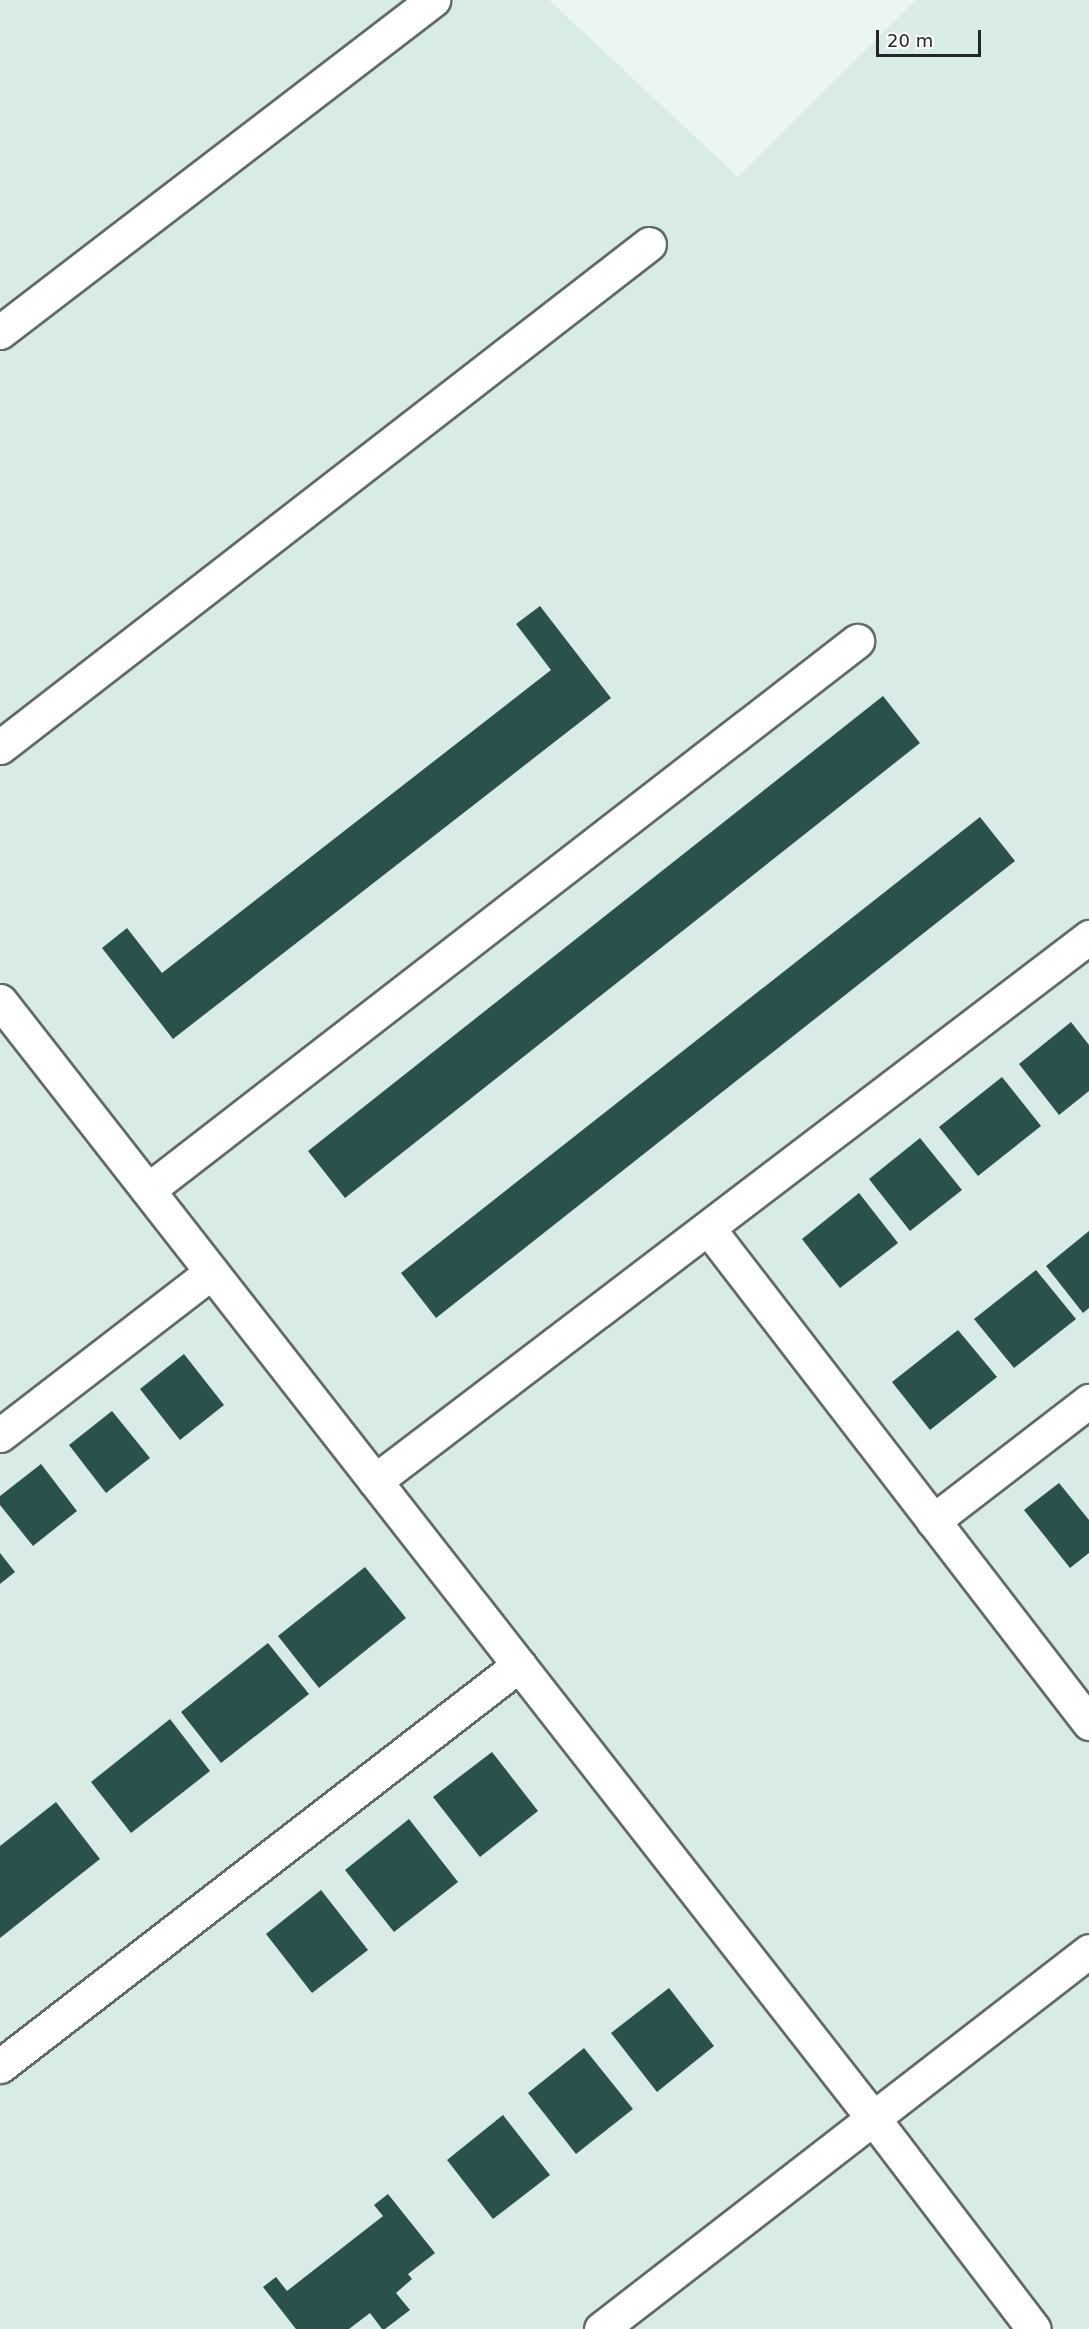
<!DOCTYPE html>
<style>
body{margin:0}
#map{position:relative;width:1089px;height:2329px;overflow:hidden;background:#ebf5f3;font-family:"DejaVu Sans",sans-serif}
div>[style]{position:absolute}
.built>*{inset:0;background:#d8ebe7}
.building>*{inset:0;background:#2b514c}
.roads{filter:drop-shadow(2px 0 #626a68) drop-shadow(-2px 0 #626a68) drop-shadow(0 2px #626a68) drop-shadow(0 -2px #626a68)}
.minor>*{height:33px;margin:-16.5px;padding:0 16.5px;transform-origin:16.5px;border-radius:16.5px;background:#fff}
span{translate:-50% -50%;white-space:nowrap;text-align:center;line-height:1.15;-webkit-text-stroke:6px #fff;paint-order:stroke}
.scale{position:absolute;left:876px;top:30px;width:105px;height:27px;box-sizing:border-box;border:3px solid #232626;border-top:0;padding-left:8px;font-size:18px;line-height:21px;white-space:nowrap;color:#232626;-webkit-text-stroke:4px #fff;paint-order:stroke}
</style>
<div id="map">
<div class="built">
<i style="clip-path:polygon(0 0,549px 0,738px 177px,916px 0,1089px 0,1089px 2329px,0 2329px)"></i>
</div>
<div class="building">
<i style="clip-path:polygon(540px 606px,611px 698px,173px 1039px,102px 948px,127px 928px,162px 973px,551px 670px,516px 624px)"></i>
<i style="clip-path:polygon(883px 696px,920px 743px,345px 1198px,308px 1151px)"></i>
<i style="clip-path:polygon(980px 817px,1015px 861px,436px 1318px,401px 1273px)"></i>
<i style="clip-path:polygon(1071px 1022px,1089px 1045px,1089px 1091px,1059px 1115px,1019px 1064px)"></i>
<i style="clip-path:polygon(1002px 1077px,1041px 1126px,978px 1176px,939px 1127px)"></i>
<i style="clip-path:polygon(920px 1138px,962px 1190px,910px 1231px,869px 1179px)"></i>
<i style="clip-path:polygon(859px 1193px,898px 1243px,840px 1288px,802px 1239px)"></i>
<i style="clip-path:polygon(1089px 1231px,1089px 1308px,1083px 1313px,1046px 1266px)"></i>
<i style="clip-path:polygon(1036px 1270px,1076px 1319px,1014px 1368px,974px 1319px)"></i>
<i style="clip-path:polygon(958px 1330px,997px 1377px,930px 1430px,892px 1382px)"></i>
<i style="clip-path:polygon(184px 1354px,224px 1405px,180px 1440px,140px 1389px)"></i>
<i style="clip-path:polygon(112px 1411px,150px 1458px,106px 1493px,69px 1445px)"></i>
<i style="clip-path:polygon(41px 1464px,77px 1511px,33px 1546px,0 1505px,0 1496px)"></i>
<i style="clip-path:polygon(1059px 1483px,1089px 1520px,1089px 1553px,1070px 1568px,1024px 1510px)"></i>
<i style="clip-path:polygon(0 1553px,15px 1572px,0 1584px)"></i>
<i style="clip-path:polygon(365px 1567px,406px 1618px,319px 1688px,278px 1636px)"></i>
<i style="clip-path:polygon(268px 1643px,309px 1694px,221px 1763px,181px 1712px)"></i>
<i style="clip-path:polygon(170px 1719px,210px 1771px,131px 1833px,91px 1782px)"></i>
<i style="clip-path:polygon(492px 1752px,538px 1811px,480px 1857px,433px 1797px)"></i>
<i style="clip-path:polygon(56px 1802px,100px 1859px,0 1938px,0 1846px)"></i>
<i style="clip-path:polygon(409px 1819px,458px 1882px,394px 1932px,345px 1870px)"></i>
<i style="clip-path:polygon(321px 1890px,368px 1950px,312px 1993px,266px 1934px)"></i>
<i style="clip-path:polygon(669px 1988px,714px 2046px,657px 2092px,611px 2033px)"></i>
<i style="clip-path:polygon(584px 2048px,633px 2109px,576px 2154px,528px 2093px)"></i>
<i style="clip-path:polygon(503px 2115px,550px 2175px,493px 2219px,447px 2160px)"></i>
<i style="clip-path:polygon(388px 2194px,435px 2253px,408px 2274px,412px 2279px,396px 2293px,410px 2310px,385px 2329px,382px 2329px,370px 2313px,349px 2329px,296px 2329px,263px 2287px,276px 2277px,287px 2291px,383px 2216px,374px 2205px)"></i>
</div>
<div class="roads">
<div class="minor">
<i style="left:0;top:332px;width:546px;rotate:-37.48deg"></i>
<i style="left:0;top:747px;width:821px;rotate:-37.78deg"></i>
<i style="left:0;top:1001px;width:1418px;rotate:51.99deg"></i>
<i style="left:873px;top:2118px;width:265px;rotate:52.7deg"></i>
<i style="left:148px;top:1190px;width:897px;rotate:-37.75deg"></i>
<i style="left:708px;top:1228px;width:625px;rotate:52.41deg"></i>
<i style="left:0;top:1435px;width:267px;rotate:-37.6deg"></i>
<i style="left:375px;top:1481px;width:898px;rotate:-37.3deg"></i>
<i style="left:933px;top:1521px;width:197px;rotate:-37.6deg"></i>
<i style="left:0;top:2066px;width:656px;rotate:-37.69deg"></i>
<i style="left:601px;top:2329px;width:617px;rotate:-37.76deg"></i>
</div>
</div>
<div class="scale">20 m</div>
</div>
